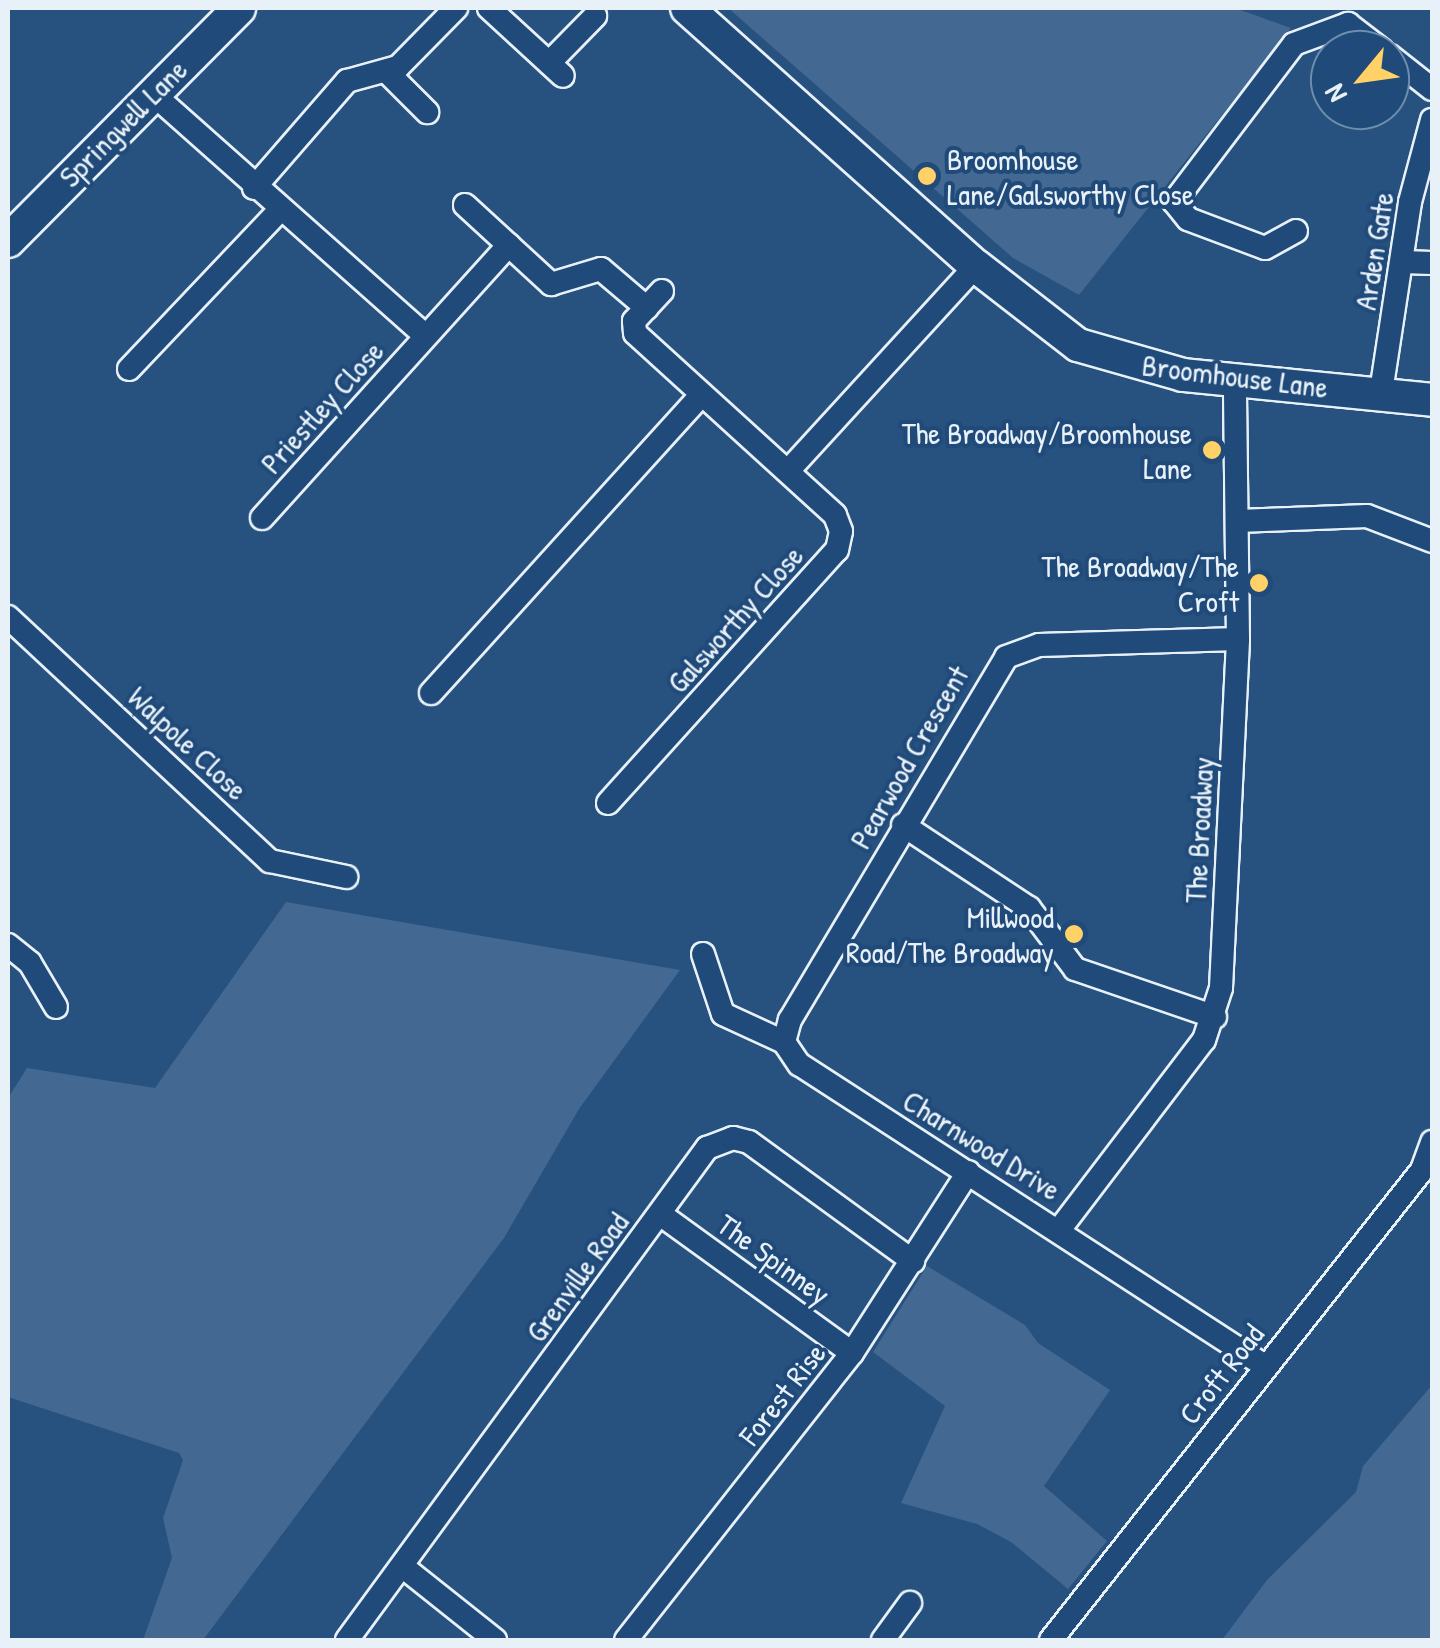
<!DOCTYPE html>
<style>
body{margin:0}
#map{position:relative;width:1440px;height:1648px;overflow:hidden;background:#27517f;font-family:"Patrick Hand",sans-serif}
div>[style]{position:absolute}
.green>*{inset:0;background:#436891}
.roads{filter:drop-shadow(2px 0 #e8f1f8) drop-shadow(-2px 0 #e8f1f8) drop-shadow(0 2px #e8f1f8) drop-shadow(0 -2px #e8f1f8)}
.street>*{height:22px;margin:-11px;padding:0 11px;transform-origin:11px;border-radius:11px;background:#1f4a7a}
.secondary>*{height:32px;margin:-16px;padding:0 16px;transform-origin:16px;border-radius:16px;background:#1f4a7a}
.dots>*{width:28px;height:28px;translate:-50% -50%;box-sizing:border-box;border:5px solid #1f4a7a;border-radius:50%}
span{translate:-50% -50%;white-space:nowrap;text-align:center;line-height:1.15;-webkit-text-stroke:8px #1f4a7a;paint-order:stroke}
.street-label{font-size:30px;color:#e8f1f8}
.poi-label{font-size:30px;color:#e8f1f8}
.left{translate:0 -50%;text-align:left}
.right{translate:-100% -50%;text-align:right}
.frame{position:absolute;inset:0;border:10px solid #e8f1f8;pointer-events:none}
.north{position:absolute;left:1310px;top:30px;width:100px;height:100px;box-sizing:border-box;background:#1f4a7a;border:2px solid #6f8dac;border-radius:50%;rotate:241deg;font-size:28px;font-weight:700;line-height:40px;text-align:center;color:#e8f1f8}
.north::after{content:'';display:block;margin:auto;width:35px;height:45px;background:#ffd166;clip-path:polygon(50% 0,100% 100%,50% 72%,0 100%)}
</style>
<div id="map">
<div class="green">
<i style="clip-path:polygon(728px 8px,1235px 8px,1291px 28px,1079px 295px,1013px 258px)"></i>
<i style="clip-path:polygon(286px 902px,680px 970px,579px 1109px,504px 1238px,203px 1640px,143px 1640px,172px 1558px,163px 1518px,183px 1460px,179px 1453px,8px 1397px,8px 1098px,27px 1068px,155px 1088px)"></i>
<i style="clip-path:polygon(927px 1266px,1025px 1325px,1038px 1343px,1110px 1390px,1044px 1486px,1107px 1541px,1068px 1589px,1011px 1542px,977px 1524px,901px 1503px,945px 1406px,873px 1352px)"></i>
<i style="clip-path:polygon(1432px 1385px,1432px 1640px,1222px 1640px,1267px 1580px,1356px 1492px,1363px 1466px)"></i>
</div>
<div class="roads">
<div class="street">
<i style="left:489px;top:8px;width:100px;rotate:42.6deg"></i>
<i style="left:1390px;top:56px;width:53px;rotate:38.2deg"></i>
<i style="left:549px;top:63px;width:66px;rotate:-45.6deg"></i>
<i style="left:387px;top:72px;width:57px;rotate:45deg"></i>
<i style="left:152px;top:93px;width:366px;rotate:41.6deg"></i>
<i style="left:254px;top:188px;width:142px;rotate:-49deg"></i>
<i style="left:347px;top:81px;width:53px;rotate:-15.4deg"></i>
<i style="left:398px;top:67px;width:83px;rotate:-45.5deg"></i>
<i style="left:465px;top:205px;width:117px;rotate:42.6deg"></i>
<i style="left:551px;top:284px;width:52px;rotate:-16.7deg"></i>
<i style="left:601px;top:269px;width:60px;rotate:40.3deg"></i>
<i style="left:1296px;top:231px;width:35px;rotate:151deg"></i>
<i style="left:1265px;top:248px;width:82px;rotate:-159.4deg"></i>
<i style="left:1188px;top:219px;width:22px;rotate:-129deg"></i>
<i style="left:1174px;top:202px;width:198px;rotate:-52.8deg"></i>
<i style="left:1294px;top:44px;width:58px;rotate:-20.3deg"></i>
<i style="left:1348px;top:24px;width:43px;rotate:37.4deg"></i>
<i style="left:1403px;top:262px;width:29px;rotate:2deg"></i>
<i style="left:129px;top:369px;width:218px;rotate:-46.5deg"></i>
<i style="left:1381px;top:392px;width:192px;rotate:-81.3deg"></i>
<i style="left:1410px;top:202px;width:85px;rotate:-75deg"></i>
<i style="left:788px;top:471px;width:278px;rotate:-47.5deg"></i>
<i style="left:262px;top:518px;width:368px;rotate:-47.9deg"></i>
<i style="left:1238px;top:521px;width:129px;rotate:-2.2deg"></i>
<i style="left:1367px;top:516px;width:70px;rotate:21deg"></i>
<i style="left:8px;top:617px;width:358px;rotate:43deg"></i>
<i style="left:270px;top:861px;width:78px;rotate:11.9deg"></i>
<i style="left:431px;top:693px;width:402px;rotate:-47.8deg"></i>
<i style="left:608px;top:803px;width:341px;rotate:-47.9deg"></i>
<i style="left:837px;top:550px;width:19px;rotate:-78deg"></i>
<i style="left:841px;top:531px;width:17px;rotate:-111deg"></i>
<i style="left:835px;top:515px;width:270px;rotate:-137.7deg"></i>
<i style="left:635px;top:333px;width:12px;rotate:-95deg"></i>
<i style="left:634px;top:321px;width:41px;rotate:-47deg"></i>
<i style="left:903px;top:825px;width:151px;rotate:33.4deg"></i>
<i style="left:1029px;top:908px;width:76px;rotate:53deg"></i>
<i style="left:1075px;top:969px;width:148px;rotate:18.9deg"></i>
<i style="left:8px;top:945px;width:28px;rotate:39deg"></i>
<i style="left:30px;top:963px;width:51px;rotate:59.4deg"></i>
<i style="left:703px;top:954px;width:63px;rotate:71.6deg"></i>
<i style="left:723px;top:1014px;width:67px;rotate:24.7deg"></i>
<i style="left:784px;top:1042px;width:23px;rotate:-75deg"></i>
<i style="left:790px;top:1020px;width:422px;rotate:-59.2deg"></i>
<i style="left:1006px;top:657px;width:35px;rotate:-20deg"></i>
<i style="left:1039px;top:645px;width:199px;rotate:-1.7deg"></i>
<i style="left:784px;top:1042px;width:27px;rotate:56deg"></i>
<i style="left:799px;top:1064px;width:555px;rotate:32.95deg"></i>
<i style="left:660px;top:1214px;width:237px;rotate:35.9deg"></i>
<i style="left:1059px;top:1230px;width:239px;rotate:-52.7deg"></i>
<i style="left:1204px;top:1040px;width:55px;rotate:-71.9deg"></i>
<i style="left:1221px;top:988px;width:349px;rotate:-87.2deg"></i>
<i style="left:1238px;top:639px;width:258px;rotate:-90.7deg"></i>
<i style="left:402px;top:1566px;width:119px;rotate:38.5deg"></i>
<i style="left:347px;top:1640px;width:610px;rotate:-53.81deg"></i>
<i style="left:707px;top:1148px;width:28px;rotate:-21deg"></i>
<i style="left:733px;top:1138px;width:16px;rotate:14deg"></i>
<i style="left:749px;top:1142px;width:203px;rotate:36deg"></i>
<i style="left:626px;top:1640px;width:365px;rotate:-51.8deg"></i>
<i style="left:852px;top:1353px;width:215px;rotate:-57.3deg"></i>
<i style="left:883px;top:1640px;width:46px;rotate:-53.9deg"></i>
<i style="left:1051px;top:1640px;width:599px;rotate:-51.71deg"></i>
<i style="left:1422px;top:1170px;width:30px;rotate:-70deg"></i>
</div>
<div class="secondary">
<i style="left:687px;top:8px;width:387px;rotate:41.8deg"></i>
<i style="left:976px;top:266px;width:129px;rotate:37.8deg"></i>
<i style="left:1078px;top:345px;width:109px;rotate:15.9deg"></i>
<i style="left:1183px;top:375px;width:250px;rotate:5.7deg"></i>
<i style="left:8px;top:241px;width:328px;rotate:-45.2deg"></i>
</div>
</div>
<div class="dots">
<i style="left:927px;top:176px;background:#ffd166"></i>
<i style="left:1212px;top:450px;background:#ffd166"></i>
<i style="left:1259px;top:583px;background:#ffd166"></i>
<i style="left:1074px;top:934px;background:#ffd166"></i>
</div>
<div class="street-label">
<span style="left:123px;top:123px;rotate:-45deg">Springwell Lane</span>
<span style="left:1374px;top:251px;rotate:-81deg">Arden Gate</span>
<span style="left:1235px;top:376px;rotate:7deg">Broomhouse Lane</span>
<span style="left:322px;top:407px;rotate:-48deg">Priestley Close</span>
<span style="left:735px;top:619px;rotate:-48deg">Galsworthy Close</span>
<span style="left:188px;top:743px;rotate:43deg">Walpole Close</span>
<span style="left:909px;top:757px;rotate:-60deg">Pearwood Crescent</span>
<span style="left:1199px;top:830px;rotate:-87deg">The Broadway</span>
<span style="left:982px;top:1145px;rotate:32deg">Charnwood Drive</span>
<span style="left:774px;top:1259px;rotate:36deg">The Spinney</span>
<span style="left:577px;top:1277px;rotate:-54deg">Grenville Road</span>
<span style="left:1221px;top:1374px;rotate:-52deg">Croft Road</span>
<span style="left:782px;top:1394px;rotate:-52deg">Forest Rise</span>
</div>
<div class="poi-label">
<span class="left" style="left:947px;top:176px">Broomhouse<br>Lane/Galsworthy Close</span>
<span class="right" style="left:1192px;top:450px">The Broadway/Broomhouse<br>Lane</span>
<span class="right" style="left:1239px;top:583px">The Broadway/The<br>Croft</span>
<span class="right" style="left:1054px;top:934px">Millwood<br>Road/The Broadway</span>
</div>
<div class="frame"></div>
<div class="north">N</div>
</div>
